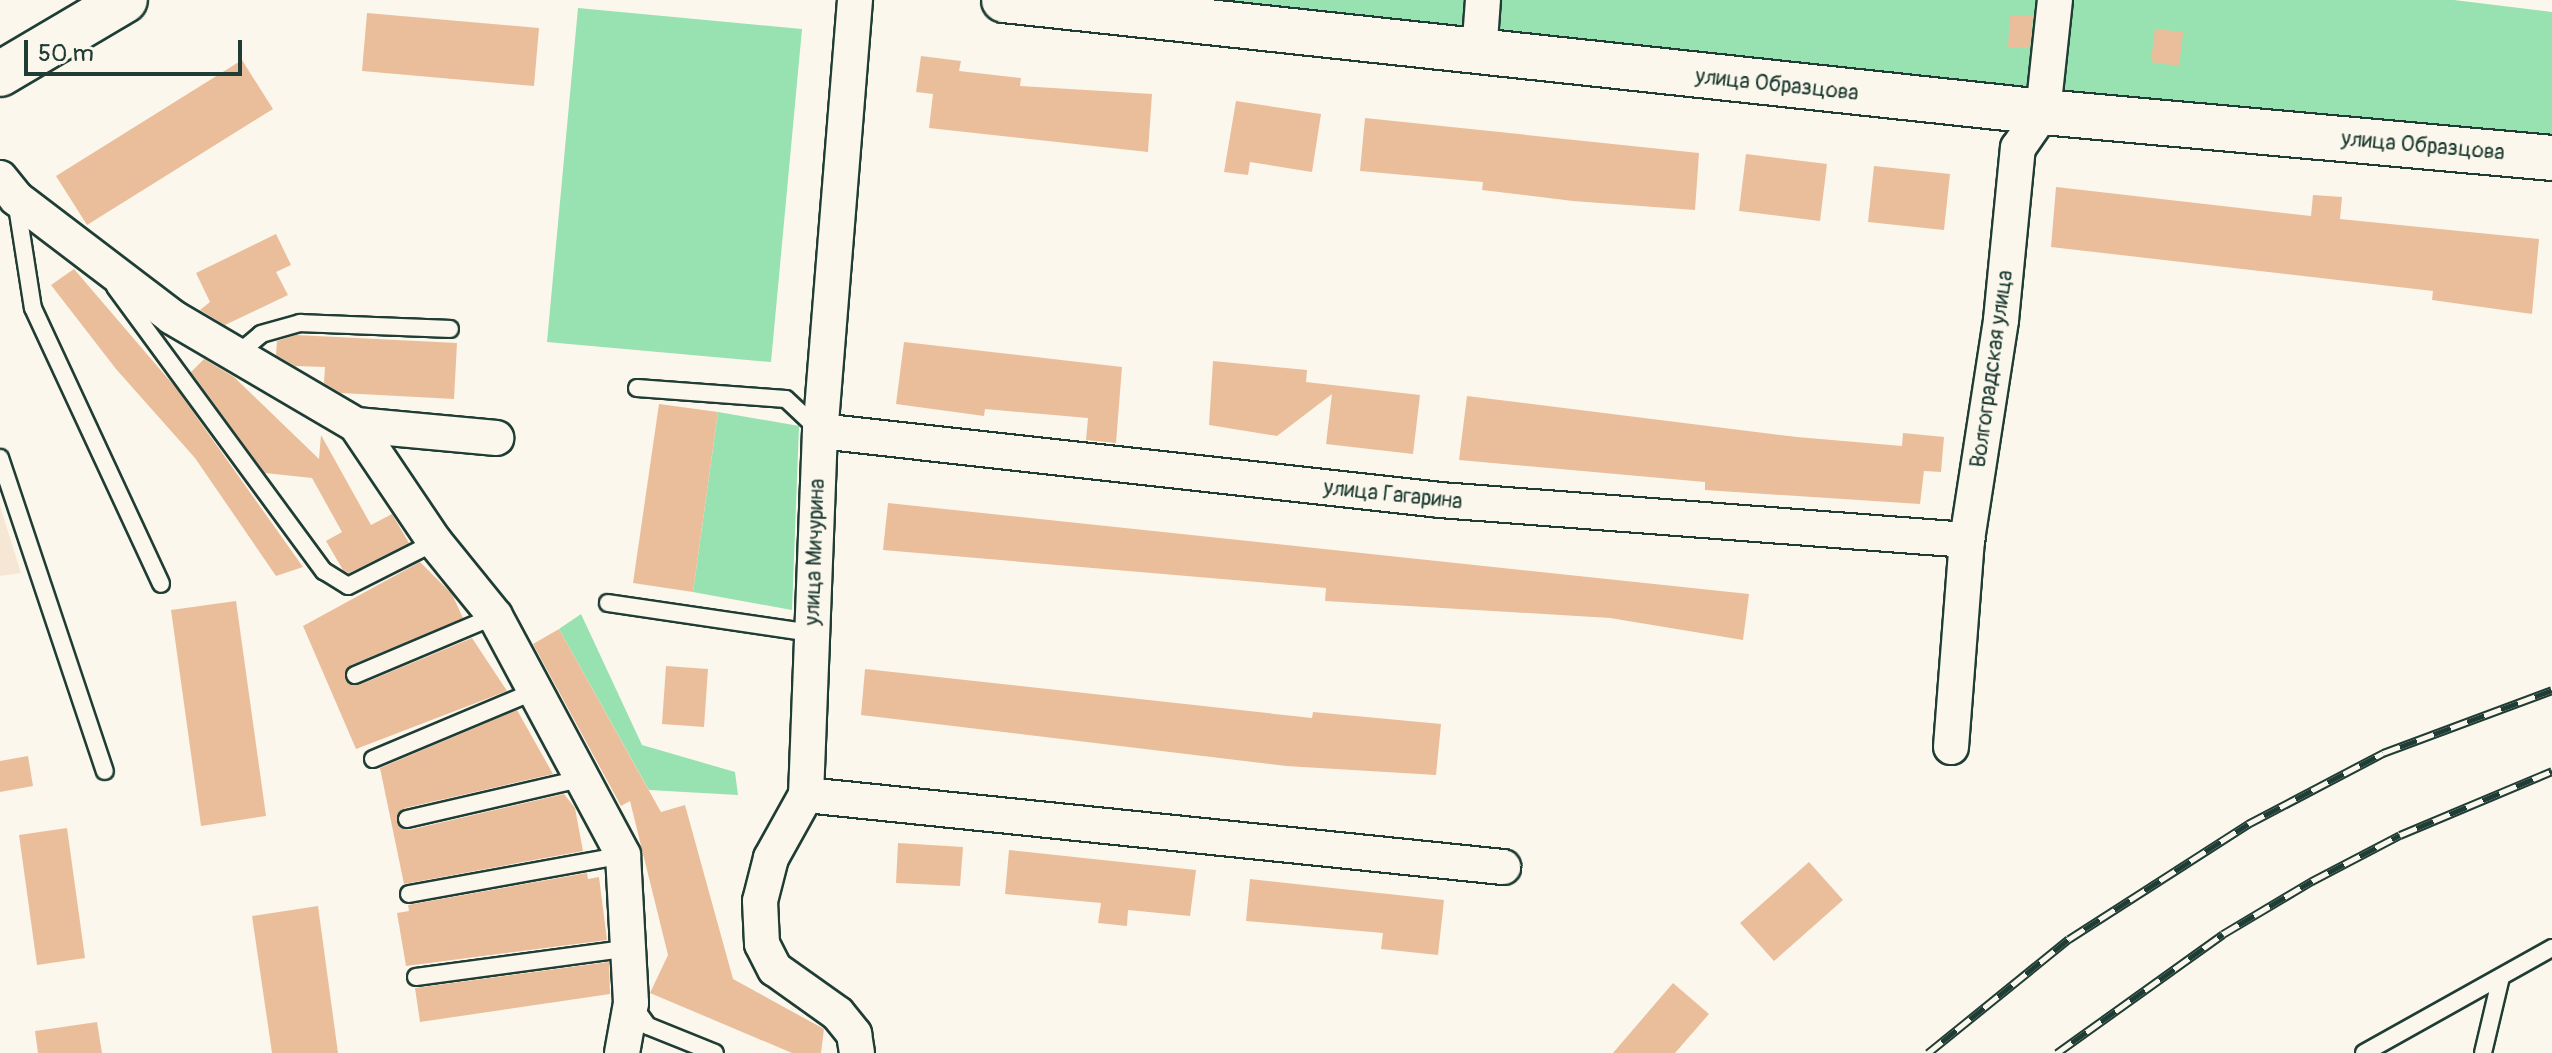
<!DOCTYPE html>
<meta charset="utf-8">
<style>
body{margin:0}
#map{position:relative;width:2552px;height:1053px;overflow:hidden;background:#fbf7ec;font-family:Pangolin,sans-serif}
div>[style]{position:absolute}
.built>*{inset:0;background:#f6e6d4}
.green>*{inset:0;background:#98e1b1}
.building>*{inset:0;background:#ebbe9b}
.roads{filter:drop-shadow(2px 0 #1f3d34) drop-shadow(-2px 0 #1f3d34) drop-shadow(0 2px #1f3d34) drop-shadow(0 -2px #1f3d34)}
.lane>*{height:16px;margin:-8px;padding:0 8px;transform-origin:8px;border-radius:8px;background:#fbf7ec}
.street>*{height:34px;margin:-17px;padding:0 17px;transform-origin:17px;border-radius:17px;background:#fbf7ec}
.secondary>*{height:44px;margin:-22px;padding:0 22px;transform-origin:22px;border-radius:22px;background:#fbf7ec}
.rail>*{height:9px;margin-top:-4.5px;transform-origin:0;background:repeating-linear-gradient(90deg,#fbf7ec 0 18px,#1f3d34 0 36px);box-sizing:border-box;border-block:2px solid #1f3d34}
span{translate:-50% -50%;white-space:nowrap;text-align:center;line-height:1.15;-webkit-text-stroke:7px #fbf7ec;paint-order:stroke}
.street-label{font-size:22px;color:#1f3d34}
.scale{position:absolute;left:24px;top:40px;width:218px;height:36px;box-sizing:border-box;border:4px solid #1f3d34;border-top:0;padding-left:10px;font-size:24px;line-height:28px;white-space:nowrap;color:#1f3d34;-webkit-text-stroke:6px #fbf7ec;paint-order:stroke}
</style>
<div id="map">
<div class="built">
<i style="clip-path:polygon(0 506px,21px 573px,0 576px)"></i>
</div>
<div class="green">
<i style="clip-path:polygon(1004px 0,2454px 0,2552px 12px,2552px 158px)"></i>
<i style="clip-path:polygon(578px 8px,802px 29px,771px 362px,547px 342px)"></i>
<i style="clip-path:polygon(718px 412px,799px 426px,792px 610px,693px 592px)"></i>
<i style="clip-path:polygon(581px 614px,642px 745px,735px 772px,738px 795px,649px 790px,559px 629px)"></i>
</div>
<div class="building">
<i style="clip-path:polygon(367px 13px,539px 28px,534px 86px,362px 71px)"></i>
<i style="clip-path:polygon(2010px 15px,2033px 16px,2030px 48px,2008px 47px)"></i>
<i style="clip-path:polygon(2155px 29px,2183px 32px,2179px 66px,2151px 62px)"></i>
<i style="clip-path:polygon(921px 56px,961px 61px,959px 71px,1021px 78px,1020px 86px,1152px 94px,1148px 152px,929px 128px,933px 94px,916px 92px)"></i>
<i style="clip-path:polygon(242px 60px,273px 109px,87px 225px,56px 176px)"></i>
<i style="clip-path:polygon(1236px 101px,1321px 114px,1312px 172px,1250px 162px,1248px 175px,1224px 172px)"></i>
<i style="clip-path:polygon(1365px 118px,1699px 153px,1695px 210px,1573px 201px,1482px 190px,1483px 182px,1360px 171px)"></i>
<i style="clip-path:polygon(1746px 154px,1827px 164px,1820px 221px,1739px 211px)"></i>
<i style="clip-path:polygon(1874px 166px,1950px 174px,1944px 230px,1868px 222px)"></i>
<i style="clip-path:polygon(2056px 187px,2311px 216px,2313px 195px,2342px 197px,2340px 219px,2539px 239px,2532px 314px,2432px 300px,2433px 291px,2051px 247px)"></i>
<i style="clip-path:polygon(276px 234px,291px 265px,276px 272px,288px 295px,225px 325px,200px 310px,210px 302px,196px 273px)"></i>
<i style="clip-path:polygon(74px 269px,176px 388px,303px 567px,276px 576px,195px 458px,116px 369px,51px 285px)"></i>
<i style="clip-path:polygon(296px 335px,457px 343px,454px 399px,341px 393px,324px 383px,325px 367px,295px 366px,276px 355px,277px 341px)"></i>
<i style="clip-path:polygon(904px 342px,1122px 367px,1116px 443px,1086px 440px,1088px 418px,985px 409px,984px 416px,896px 404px)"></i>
<i style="clip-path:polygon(204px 359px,234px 377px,319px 459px,321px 435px,371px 525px,392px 514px,409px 543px,349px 573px,343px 570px,326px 541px,342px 532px,312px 478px,265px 473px,191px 372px)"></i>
<i style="clip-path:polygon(1213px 361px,1307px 370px,1306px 382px,1420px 395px,1413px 454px,1326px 444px,1332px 394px,1277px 436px,1209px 425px)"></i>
<i style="clip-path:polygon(1467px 396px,1797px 437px,1902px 446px,1903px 433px,1944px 437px,1941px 472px,1924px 471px,1920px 504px,1705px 490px,1705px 482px,1459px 460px)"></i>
<i style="clip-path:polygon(659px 404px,718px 412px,693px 592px,633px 583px)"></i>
<i style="clip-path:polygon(888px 503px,1749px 594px,1743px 640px,1610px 618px,1325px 601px,1326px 588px,883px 550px)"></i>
<i style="clip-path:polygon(420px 562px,452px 594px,463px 618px,351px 665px,345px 680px,359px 685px,472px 638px,507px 691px,356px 749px,303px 626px)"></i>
<i style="clip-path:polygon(236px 601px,266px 816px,201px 826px,171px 610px)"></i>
<i style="clip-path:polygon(559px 629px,661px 812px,685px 805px,733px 979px,824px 1029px,821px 1053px,792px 1053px,650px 993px,668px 955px,630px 801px,621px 806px,533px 644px)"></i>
<i style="clip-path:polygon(666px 666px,708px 669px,704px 727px,662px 724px)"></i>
<i style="clip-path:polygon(865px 669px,1312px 718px,1313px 712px,1441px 724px,1436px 775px,1286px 766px,861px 715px)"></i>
<i style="clip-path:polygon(517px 710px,553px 774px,405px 808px,397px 822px,409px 830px,564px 794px,575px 808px,583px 851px,404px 884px,380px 768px)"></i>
<i style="clip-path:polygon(28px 756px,33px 786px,0 792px,0 761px)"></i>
<i style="clip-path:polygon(67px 828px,85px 958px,37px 965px,19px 835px)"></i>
<i style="clip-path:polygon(898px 843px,963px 847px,960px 886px,896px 883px)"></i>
<i style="clip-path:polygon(1009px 850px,1196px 870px,1190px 916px,1128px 910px,1127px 926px,1098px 923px,1101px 903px,1005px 894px)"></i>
<i style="clip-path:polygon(1809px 862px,1843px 900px,1774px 961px,1740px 923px)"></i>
<i style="clip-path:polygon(587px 873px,588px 879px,599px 877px,607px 940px,406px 966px,397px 913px,409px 911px,408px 905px)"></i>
<i style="clip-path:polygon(1250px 879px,1444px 900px,1438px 955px,1381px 949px,1383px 933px,1246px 921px)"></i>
<i style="clip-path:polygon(318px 906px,338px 1053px,272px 1053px,252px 916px)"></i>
<i style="clip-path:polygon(609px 962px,610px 994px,420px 1022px,415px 988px)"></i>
<i style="clip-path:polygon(1673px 983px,1709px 1014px,1675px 1053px,1613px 1053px)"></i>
<i style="clip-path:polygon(97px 1022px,102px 1053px,38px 1053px,35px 1031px)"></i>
</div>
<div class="roads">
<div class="lane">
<i style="left:16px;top:200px;width:109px;rotate:81.1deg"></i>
<i style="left:33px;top:308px;width:304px;rotate:65.1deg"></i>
<i style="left:115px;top:287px;width:353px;rotate:53.7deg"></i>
<i style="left:324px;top:571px;width:28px;rotate:32deg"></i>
<i style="left:348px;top:586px;width:97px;rotate:-26.8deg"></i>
<i style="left:234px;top:357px;width:35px;rotate:-40deg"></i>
<i style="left:261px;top:334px;width:41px;rotate:-15.8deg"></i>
<i style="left:300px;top:323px;width:150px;rotate:2.3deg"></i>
<i style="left:637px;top:388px;width:149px;rotate:4.2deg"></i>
<i style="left:786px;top:399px;width:45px;rotate:43.2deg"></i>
<i style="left:0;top:458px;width:330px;rotate:71.5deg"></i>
<i style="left:608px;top:603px;width:206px;rotate:8.4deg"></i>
<i style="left:355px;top:675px;width:152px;rotate:-22.9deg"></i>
<i style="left:373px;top:759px;width:178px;rotate:-22.8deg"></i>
<i style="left:407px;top:819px;width:182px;rotate:-13deg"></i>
<i style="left:409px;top:894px;width:218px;rotate:-10.3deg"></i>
<i style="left:416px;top:977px;width:216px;rotate:-7.7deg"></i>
<i style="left:632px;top:1004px;width:27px;rotate:54deg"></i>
<i style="left:648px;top:1026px;width:72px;rotate:21.9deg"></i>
<i style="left:2364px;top:1053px;width:215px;rotate:-29.2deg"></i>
<i style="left:2483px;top:1053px;width:78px;rotate:-76.7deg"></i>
</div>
<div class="street">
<i style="left:855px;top:0;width:432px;rotate:94.6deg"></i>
<i style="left:820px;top:431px;width:364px;rotate:92.2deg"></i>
<i style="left:806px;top:795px;width:72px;rotate:119.1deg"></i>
<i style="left:771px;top:858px;width:44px;rotate:104.3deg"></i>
<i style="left:760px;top:901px;width:43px;rotate:87.3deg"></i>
<i style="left:762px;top:944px;width:28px;rotate:63deg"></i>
<i style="left:775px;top:969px;width:77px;rotate:35.5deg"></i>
<i style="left:838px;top:1014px;width:26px;rotate:51deg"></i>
<i style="left:854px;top:1034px;width:19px;rotate:81deg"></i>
<i style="left:1479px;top:54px;width:54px;rotate:-85.8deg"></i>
<i style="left:0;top:178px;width:26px;rotate:51deg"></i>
<i style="left:16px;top:198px;width:196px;rotate:37.3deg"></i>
<i style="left:172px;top:317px;width:213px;rotate:30.4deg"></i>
<i style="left:356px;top:425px;width:141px;rotate:56deg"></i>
<i style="left:435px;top:542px;width:95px;rotate:51deg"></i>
<i style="left:495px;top:616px;width:271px;rotate:61.8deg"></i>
<i style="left:623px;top:855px;width:148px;rotate:86.9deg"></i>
<i style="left:631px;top:1003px;width:51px;rotate:100.2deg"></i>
<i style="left:356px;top:425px;width:141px;rotate:5.3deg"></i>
<i style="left:820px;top:431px;width:624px;rotate:6.35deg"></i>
<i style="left:1440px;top:500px;width:529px;rotate:4.34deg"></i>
<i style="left:1951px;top:747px;width:208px;rotate:-85.6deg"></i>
<i style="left:1967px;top:540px;width:223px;rotate:-81.2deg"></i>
<i style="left:2001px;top:320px;width:173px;rotate:-84.4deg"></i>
<i style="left:2018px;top:148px;width:44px;rotate:-55.2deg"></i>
<i style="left:2043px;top:112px;width:113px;rotate:-83.9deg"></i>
<i style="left:806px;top:795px;width:701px;rotate:5.9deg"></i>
</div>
<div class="secondary">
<i style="left:1004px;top:0;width:1045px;rotate:6.15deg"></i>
<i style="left:2043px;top:112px;width:511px;rotate:5.16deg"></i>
<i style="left:0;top:74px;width:145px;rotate:-30.6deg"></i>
</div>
</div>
<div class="rail">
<i style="left:1928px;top:1053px;width:181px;rotate:-39deg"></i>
<i style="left:2069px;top:939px;width:213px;rotate:-32.7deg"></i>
<i style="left:2248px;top:824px;width:153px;rotate:-27.7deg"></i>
<i style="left:2383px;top:753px;width:180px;rotate:-20.4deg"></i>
<i style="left:2057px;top:1053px;width:204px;rotate:-35.6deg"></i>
<i style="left:2223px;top:934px;width:104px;rotate:-30.8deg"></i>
<i style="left:2312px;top:881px;width:99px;rotate:-27.6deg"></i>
<i style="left:2400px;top:835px;width:165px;rotate:-22.8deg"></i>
</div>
<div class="street-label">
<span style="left:1777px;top:85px;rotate:6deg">улица Образцова</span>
<span style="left:2423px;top:146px;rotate:5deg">улица Образцова</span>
<span style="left:1992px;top:369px;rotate:-82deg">Волгоградская улица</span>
<span style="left:1393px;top:495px;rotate:6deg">улица Гагарина</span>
<span style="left:815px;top:552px;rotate:-88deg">улица Мичурина</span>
</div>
<div class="scale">50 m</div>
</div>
